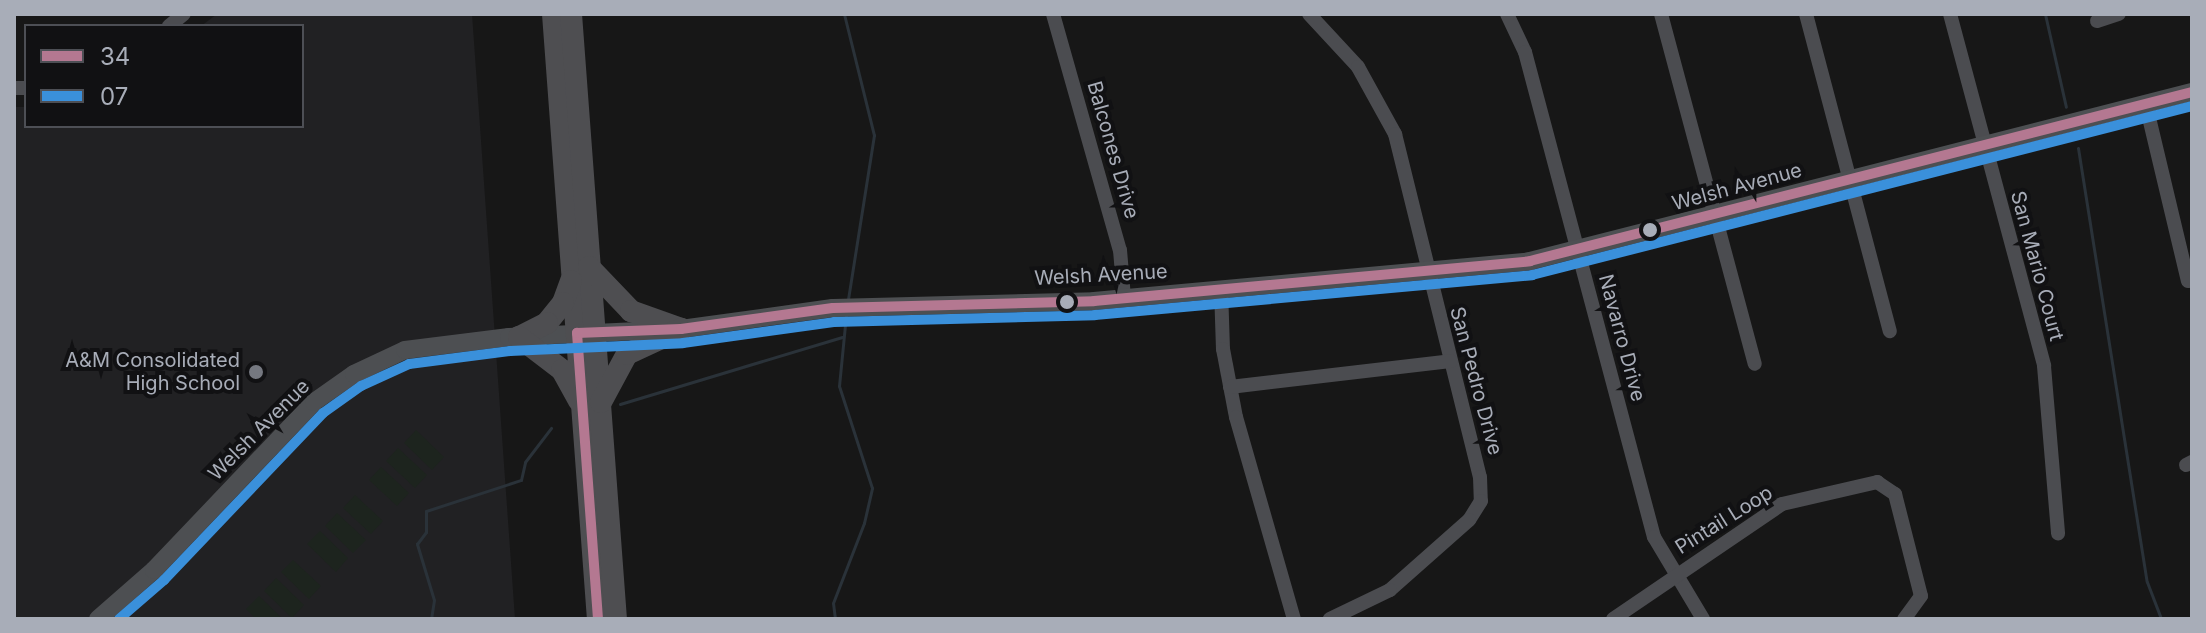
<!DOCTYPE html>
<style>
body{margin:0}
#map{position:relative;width:2206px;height:633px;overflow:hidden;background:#171717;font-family:Inter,sans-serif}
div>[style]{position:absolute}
.built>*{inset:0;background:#212123}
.green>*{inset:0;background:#1d241e}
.stream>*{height:3px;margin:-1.5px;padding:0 1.5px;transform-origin:1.5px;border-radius:1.5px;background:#2a3239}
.minor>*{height:14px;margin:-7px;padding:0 7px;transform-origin:7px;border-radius:7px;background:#4b4c50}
.major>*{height:18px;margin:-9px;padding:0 9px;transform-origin:9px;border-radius:9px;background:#4d4f52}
.highway>*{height:22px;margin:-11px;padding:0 11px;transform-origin:11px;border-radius:11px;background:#4e4e51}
.bus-1>*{height:10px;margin:-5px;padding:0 5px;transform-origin:5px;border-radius:5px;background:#b47891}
.bus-2>*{height:10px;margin:-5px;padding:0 5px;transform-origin:5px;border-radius:5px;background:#3a90db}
.dots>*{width:22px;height:22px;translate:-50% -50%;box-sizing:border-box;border:4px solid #111113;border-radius:50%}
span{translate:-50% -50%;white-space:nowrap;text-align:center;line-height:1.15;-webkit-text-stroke:8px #111113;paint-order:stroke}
.street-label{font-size:20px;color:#a8adb8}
.poi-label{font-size:20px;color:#a8adb8}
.right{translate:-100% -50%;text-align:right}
.frame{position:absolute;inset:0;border:16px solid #a8adb8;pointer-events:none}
.legend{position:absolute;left:24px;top:24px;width:280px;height:104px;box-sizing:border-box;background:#111113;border:2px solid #4d4f55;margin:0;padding:10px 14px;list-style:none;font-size:24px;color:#a8adb8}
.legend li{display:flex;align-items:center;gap:16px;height:40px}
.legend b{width:40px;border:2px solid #4d4f55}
</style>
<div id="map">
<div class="built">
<i style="clip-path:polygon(217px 14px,472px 14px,515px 619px,14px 619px,14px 107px,26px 107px,26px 126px,302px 126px,302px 26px,201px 26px)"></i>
</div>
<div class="green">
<i style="clip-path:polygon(416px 430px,444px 457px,432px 470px,404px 443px)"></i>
<i style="clip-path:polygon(398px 448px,427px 475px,415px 488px,386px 461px)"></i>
<i style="clip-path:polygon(381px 467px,409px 493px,397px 506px,369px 480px)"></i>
<i style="clip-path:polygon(355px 495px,383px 521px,371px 534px,343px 508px)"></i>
<i style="clip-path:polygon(337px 513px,366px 540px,353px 553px,325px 526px)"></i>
<i style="clip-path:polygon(320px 531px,348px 558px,336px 572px,307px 544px)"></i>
<i style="clip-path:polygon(293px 560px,321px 586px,309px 599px,281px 572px)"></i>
<i style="clip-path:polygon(276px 578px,304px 605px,292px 618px,264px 591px)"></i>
<i style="clip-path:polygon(259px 596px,283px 619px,256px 619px,246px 609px)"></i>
</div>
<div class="stream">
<i style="left:844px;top:14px;width:125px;rotate:76.1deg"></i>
<i style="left:874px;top:135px;width:167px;rotate:99deg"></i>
<i style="left:2045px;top:14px;width:95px;rotate:77.3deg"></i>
<i style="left:2078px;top:148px;width:439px;rotate:81deg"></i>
<i style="left:2147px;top:582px;width:40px;rotate:69deg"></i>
<i style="left:620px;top:404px;width:232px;rotate:-16.8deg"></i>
<i style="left:431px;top:619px;width:19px;rotate:-81deg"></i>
<i style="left:434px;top:600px;width:59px;rotate:-106.9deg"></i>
<i style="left:417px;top:544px;width:15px;rotate:-53deg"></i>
<i style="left:426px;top:532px;width:21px;rotate:-90deg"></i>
<i style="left:426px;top:511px;width:100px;rotate:-18.1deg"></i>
<i style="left:521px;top:480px;width:18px;rotate:-77deg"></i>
<i style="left:525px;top:462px;width:43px;rotate:-52.6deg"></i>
<i style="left:835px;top:619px;width:16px;rotate:-97deg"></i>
<i style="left:833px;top:603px;width:86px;rotate:-68.8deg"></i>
<i style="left:864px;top:523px;width:36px;rotate:-77deg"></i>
<i style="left:872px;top:488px;width:107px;rotate:-107.9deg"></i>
<i style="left:839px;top:386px;width:71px;rotate:-84.4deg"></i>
</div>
<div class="minor">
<i style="left:1053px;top:14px;width:245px;rotate:74.2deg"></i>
<i style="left:1120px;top:250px;width:48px;rotate:85.2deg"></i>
<i style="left:1309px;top:14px;width:72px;rotate:47.2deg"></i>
<i style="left:1358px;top:67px;width:77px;rotate:61.1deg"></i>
<i style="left:1395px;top:134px;width:353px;rotate:76.1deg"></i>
<i style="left:1480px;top:477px;width:24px;rotate:88deg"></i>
<i style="left:1481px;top:501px;width:22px;rotate:122deg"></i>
<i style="left:1469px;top:520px;width:106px;rotate:138.5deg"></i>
<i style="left:1390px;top:590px;width:67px;rotate:154.2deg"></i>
<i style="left:1507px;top:14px;width:42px;rotate:64.7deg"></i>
<i style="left:1525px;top:52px;width:502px;rotate:75.11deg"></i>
<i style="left:1654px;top:537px;width:96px;rotate:59.1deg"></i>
<i style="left:1661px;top:14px;width:362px;rotate:75deg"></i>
<i style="left:1806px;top:14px;width:328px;rotate:75.2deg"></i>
<i style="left:1950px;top:14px;width:364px;rotate:75deg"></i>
<i style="left:2044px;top:366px;width:168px;rotate:85.2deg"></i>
<i style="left:2097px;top:21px;width:23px;rotate:-18deg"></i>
<i style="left:169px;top:26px;width:19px;rotate:-39deg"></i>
<i style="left:14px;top:88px;width:12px"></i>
<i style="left:2146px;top:105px;width:181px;rotate:76.6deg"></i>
<i style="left:1221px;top:289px;width:60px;rotate:88.1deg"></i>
<i style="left:1223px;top:349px;width:69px;rotate:79.2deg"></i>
<i style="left:1236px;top:417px;width:210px;rotate:74deg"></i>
<i style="left:1230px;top:387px;width:222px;rotate:-6.7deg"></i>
<i style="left:2186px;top:465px;width:7px;rotate:-27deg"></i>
<i style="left:1613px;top:619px;width:204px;rotate:-34.2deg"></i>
<i style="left:1782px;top:504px;width:98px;rotate:-13deg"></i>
<i style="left:1877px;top:482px;width:22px;rotate:34deg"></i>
<i style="left:1895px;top:494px;width:105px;rotate:75.7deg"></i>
<i style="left:1921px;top:596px;width:29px;rotate:126deg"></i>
</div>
<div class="major">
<i style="left:98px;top:619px;width:74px;rotate:-41.2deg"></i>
<i style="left:154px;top:570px;width:232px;rotate:-46.4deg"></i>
<i style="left:314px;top:402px;width:49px;rotate:-35deg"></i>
<i style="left:354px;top:374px;width:56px;rotate:-25.2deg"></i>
<i style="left:405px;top:350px;width:105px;rotate:-7.1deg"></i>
<i style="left:509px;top:337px;width:172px;rotate:-2.7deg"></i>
<i style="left:681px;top:329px;width:153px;rotate:-7.9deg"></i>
<i style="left:833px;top:308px;width:261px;rotate:-1.5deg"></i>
<i style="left:1094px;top:301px;width:438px;rotate:-5.2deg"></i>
<i style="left:1530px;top:261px;width:683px;rotate:-14.32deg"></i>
</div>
<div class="highway">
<i style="left:553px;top:14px;width:607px;rotate:85.75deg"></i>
<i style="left:571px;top:14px;width:607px;rotate:85.75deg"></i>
<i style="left:589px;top:267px;width:61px;rotate:46.3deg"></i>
<i style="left:631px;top:311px;width:53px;rotate:19.8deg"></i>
<i style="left:571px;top:281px;width:23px;rotate:110deg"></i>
<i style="left:563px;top:303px;width:26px;rotate:129deg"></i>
<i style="left:547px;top:323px;width:31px;rotate:153deg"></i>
<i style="left:519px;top:337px;width:54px;rotate:37.5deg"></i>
<i style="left:562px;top:370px;width:35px;rotate:61deg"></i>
<i style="left:601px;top:402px;width:55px;rotate:-61.6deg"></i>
<i style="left:627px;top:354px;width:60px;rotate:-24.8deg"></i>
</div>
<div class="bus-1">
<i style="left:598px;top:619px;width:287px;rotate:-94.2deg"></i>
<i style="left:577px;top:333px;width:104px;rotate:-2.2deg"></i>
<i style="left:681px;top:329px;width:153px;rotate:-7.9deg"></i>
<i style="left:833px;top:308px;width:261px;rotate:-1.5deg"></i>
<i style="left:1094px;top:301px;width:438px;rotate:-5.2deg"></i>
<i style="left:1530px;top:261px;width:683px;rotate:-14.32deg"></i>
</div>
<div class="bus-2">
<i style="left:119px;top:619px;width:60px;rotate:-40.9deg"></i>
<i style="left:164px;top:580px;width:231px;rotate:-46.4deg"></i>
<i style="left:323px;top:413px;width:47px;rotate:-35.4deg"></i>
<i style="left:361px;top:386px;width:53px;rotate:-24.6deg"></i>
<i style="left:409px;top:364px;width:102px;rotate:-7.3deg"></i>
<i style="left:510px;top:351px;width:173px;rotate:-2.6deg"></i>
<i style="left:683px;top:343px;width:152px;rotate:-7.9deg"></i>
<i style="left:834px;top:322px;width:261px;rotate:-1.5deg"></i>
<i style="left:1095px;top:315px;width:439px;rotate:-5.2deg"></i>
<i style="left:1532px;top:275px;width:681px;rotate:-14.36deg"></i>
</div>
<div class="dots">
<i style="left:1650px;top:230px;background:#a8adb8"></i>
<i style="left:1067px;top:302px;background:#a8adb8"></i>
<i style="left:256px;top:372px;background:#757880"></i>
</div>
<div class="street-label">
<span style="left:1113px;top:150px;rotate:74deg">Balcones Drive</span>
<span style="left:1737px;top:187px;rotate:-15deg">Welsh Avenue</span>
<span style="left:2037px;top:266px;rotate:75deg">San Mario Court</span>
<span style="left:1101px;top:275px;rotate:-3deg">Welsh Avenue</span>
<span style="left:1622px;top:338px;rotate:75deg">Navarro Drive</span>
<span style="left:1476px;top:381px;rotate:75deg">San Pedro Drive</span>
<span style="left:259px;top:430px;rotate:-45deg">Welsh Avenue</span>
<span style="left:1724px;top:520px;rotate:-32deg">Pintail Loop</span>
</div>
<div class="poi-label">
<span class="right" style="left:240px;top:372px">A&amp;M Consolidated<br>High School</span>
</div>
<div class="frame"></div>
<ul class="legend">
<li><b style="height:10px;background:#b47891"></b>34</li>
<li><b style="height:10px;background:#3a90db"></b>07</li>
</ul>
</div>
